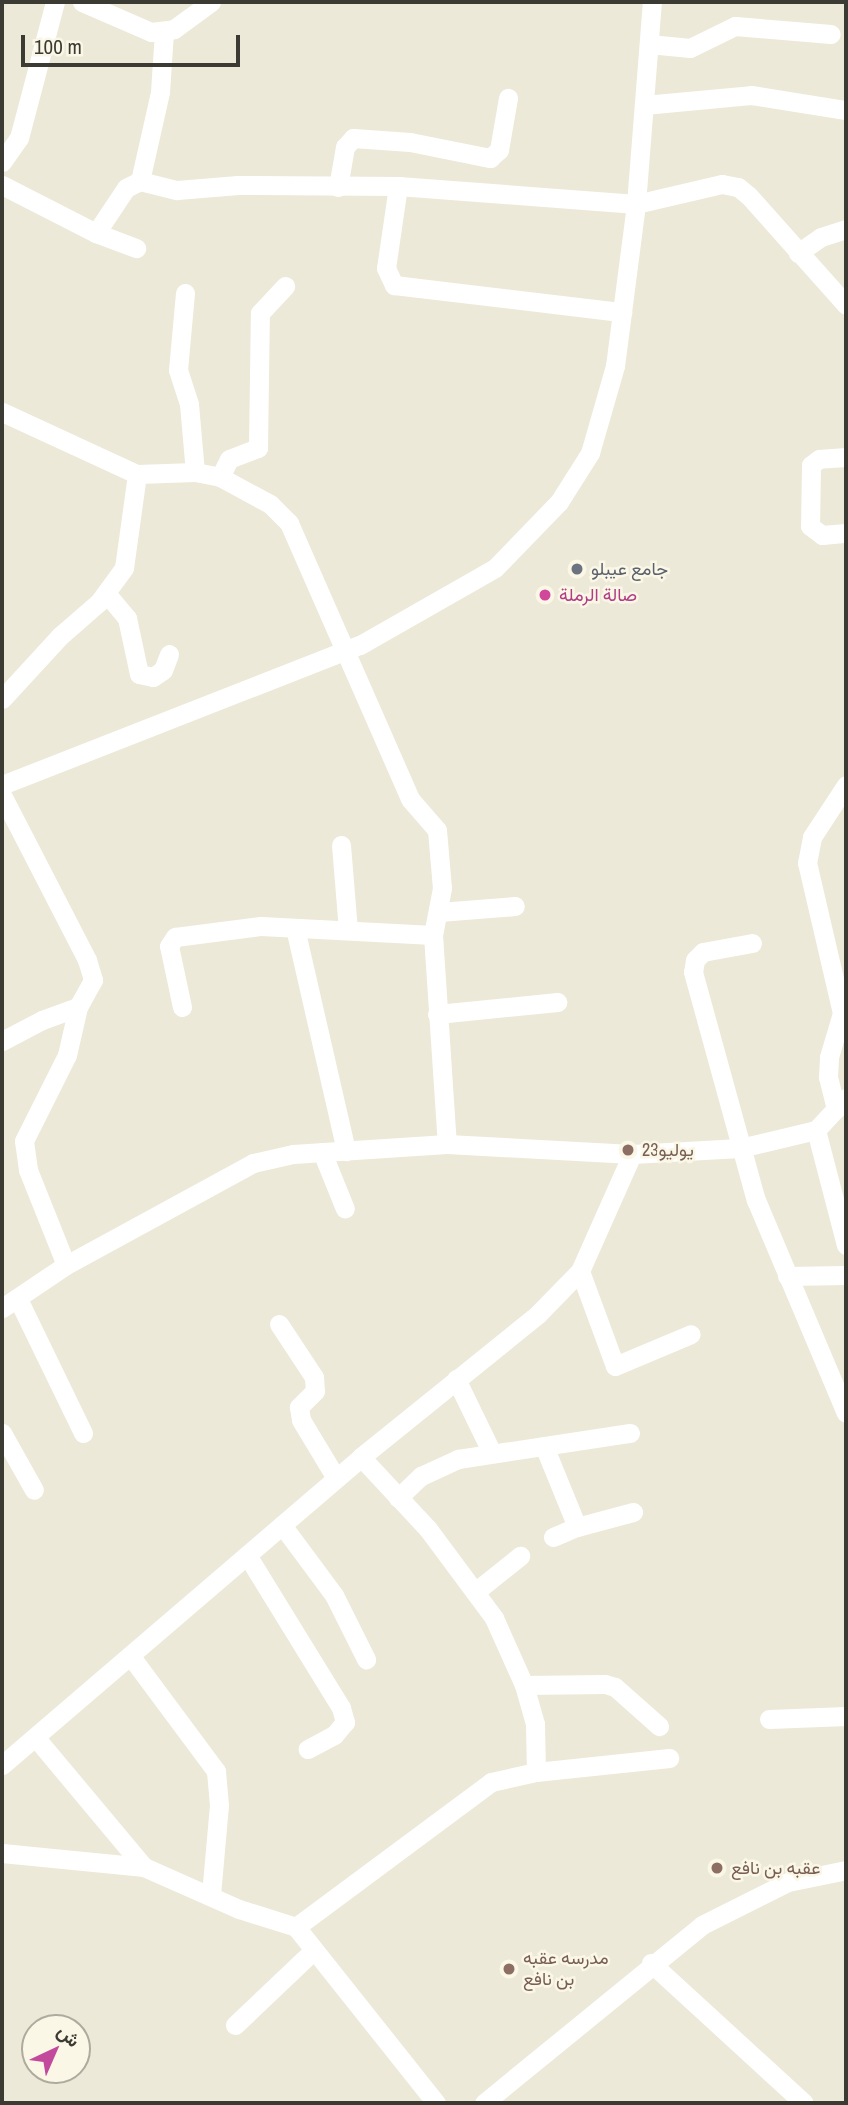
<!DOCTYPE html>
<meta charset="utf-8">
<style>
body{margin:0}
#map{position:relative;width:848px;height:2105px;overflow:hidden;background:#ede9d8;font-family:"Archivo Narrow",Vazirmatn,sans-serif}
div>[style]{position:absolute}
.minor>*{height:19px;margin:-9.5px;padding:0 9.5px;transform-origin:9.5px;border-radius:9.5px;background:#fff}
.dots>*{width:19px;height:19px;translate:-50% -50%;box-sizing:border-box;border:4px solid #faf7e6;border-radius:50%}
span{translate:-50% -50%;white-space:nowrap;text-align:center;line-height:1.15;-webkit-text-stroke:5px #faf7e6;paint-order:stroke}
.worship-label{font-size:18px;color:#5b616d}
.left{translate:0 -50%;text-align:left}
.hotel-label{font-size:18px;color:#b23c85}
.education-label{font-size:18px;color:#785e54}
.frame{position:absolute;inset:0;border:4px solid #3b3a33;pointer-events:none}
.north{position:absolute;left:21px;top:2014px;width:70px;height:70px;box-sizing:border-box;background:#faf7e6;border:2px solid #aeab9e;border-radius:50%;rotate:44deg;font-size:19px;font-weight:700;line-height:28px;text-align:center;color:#3b3a33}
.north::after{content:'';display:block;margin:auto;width:24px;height:32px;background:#c3499d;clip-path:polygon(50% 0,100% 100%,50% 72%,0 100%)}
.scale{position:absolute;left:21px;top:35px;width:219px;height:32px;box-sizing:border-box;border:4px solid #3b3a33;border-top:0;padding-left:9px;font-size:21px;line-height:24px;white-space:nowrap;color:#3b3a33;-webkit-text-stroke:5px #faf7e6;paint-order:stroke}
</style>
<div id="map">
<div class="minor">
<i style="left:82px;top:2px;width:75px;rotate:23.5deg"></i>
<i style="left:151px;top:32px;width:23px;rotate:-7deg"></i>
<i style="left:174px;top:29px;width:46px;rotate:-36.1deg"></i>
<i style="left:649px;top:44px;width:41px;rotate:5.6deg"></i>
<i style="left:690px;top:48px;width:50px;rotate:-26.1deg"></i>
<i style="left:735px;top:26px;width:96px;rotate:4.8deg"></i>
<i style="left:644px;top:105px;width:107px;rotate:-5.3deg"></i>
<i style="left:751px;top:95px;width:96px;rotate:9deg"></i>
<i style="left:2px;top:162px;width:29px;rotate:-55deg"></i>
<i style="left:19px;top:138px;width:141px;rotate:-75.2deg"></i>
<i style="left:140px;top:181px;width:91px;rotate:-77.3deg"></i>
<i style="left:160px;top:92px;width:60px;rotate:-86.2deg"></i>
<i style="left:2px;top:185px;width:106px;rotate:27.1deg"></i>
<i style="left:96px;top:233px;width:43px;rotate:20.6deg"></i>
<i style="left:398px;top:186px;width:83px;rotate:98.3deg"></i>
<i style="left:386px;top:268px;width:19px;rotate:65deg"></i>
<i style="left:394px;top:285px;width:230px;rotate:6.8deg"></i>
<i style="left:338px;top:187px;width:41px;rotate:-80.1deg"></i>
<i style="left:345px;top:147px;width:12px;rotate:-48deg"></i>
<i style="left:353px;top:138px;width:57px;rotate:4deg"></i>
<i style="left:410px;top:142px;width:82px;rotate:11.3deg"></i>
<i style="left:490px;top:158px;width:12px;rotate:-42deg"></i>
<i style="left:499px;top:150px;width:53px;rotate:-80.2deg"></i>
<i style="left:96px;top:233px;width:54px;rotate:-56.3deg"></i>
<i style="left:126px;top:188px;width:16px;rotate:-27deg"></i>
<i style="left:140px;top:181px;width:38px;rotate:14deg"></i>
<i style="left:177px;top:190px;width:61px;rotate:-4.7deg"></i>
<i style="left:238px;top:185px;width:160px;rotate:0.4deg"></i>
<i style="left:398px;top:186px;width:239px;rotate:4.3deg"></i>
<i style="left:636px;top:204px;width:88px;rotate:-13.1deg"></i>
<i style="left:722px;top:184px;width:16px;rotate:11deg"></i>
<i style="left:738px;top:187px;width:14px;rotate:39deg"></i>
<i style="left:749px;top:196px;width:146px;rotate:48.3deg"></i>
<i style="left:798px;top:253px;width:28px;rotate:-35deg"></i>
<i style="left:821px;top:237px;width:26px;rotate:-18deg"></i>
<i style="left:185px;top:293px;width:77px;rotate:95.2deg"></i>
<i style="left:178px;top:370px;width:36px;rotate:72deg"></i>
<i style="left:189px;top:404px;width:68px;rotate:85deg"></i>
<i style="left:2px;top:412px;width:149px;rotate:24.7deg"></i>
<i style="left:137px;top:474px;width:58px;rotate:-2deg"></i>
<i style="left:195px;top:472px;width:25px;rotate:11deg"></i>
<i style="left:220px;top:477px;width:57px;rotate:28.4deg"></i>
<i style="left:270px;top:504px;width:27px;rotate:45deg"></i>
<i style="left:289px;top:523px;width:301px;rotate:66.3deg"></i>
<i style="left:410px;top:799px;width:41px;rotate:48.9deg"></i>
<i style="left:437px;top:830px;width:58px;rotate:85.1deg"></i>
<i style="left:442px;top:888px;width:48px;rotate:100.8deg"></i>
<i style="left:433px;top:935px;width:209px;rotate:86.2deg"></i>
<i style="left:846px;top:457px;width:27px;rotate:176deg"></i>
<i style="left:819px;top:459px;width:10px;rotate:143deg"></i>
<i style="left:811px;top:465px;width:61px;rotate:90.9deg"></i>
<i style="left:810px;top:526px;width:15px;rotate:37deg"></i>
<i style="left:822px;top:535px;width:24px;rotate:-5deg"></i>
<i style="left:220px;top:477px;width:20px;rotate:-63deg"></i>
<i style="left:229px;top:459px;width:31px;rotate:-21deg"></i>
<i style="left:258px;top:448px;width:135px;rotate:-89.2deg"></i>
<i style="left:260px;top:313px;width:37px;rotate:-47deg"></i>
<i style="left:106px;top:593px;width:33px;rotate:50deg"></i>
<i style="left:127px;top:618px;width:57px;rotate:77.9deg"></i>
<i style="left:139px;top:674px;width:14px;rotate:12deg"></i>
<i style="left:153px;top:677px;width:12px;rotate:-35deg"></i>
<i style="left:163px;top:670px;width:17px;rotate:-69deg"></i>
<i style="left:2px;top:699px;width:86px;rotate:-47.4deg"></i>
<i style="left:60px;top:636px;width:52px;rotate:-41.1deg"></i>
<i style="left:99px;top:602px;width:42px;rotate:-53.7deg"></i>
<i style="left:124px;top:568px;width:95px;rotate:-82.1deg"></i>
<i style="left:2px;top:785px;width:384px;rotate:-21.4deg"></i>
<i style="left:360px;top:645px;width:155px;rotate:-29.7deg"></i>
<i style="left:495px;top:568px;width:92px;rotate:-45.9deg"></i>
<i style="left:559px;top:502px;width:58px;rotate:-57.7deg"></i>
<i style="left:590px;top:453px;width:91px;rotate:-74deg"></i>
<i style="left:615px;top:366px;width:163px;rotate:-82.6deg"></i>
<i style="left:636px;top:204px;width:203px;rotate:-85.5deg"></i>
<i style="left:2px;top:795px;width:186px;rotate:62.7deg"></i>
<i style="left:87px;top:960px;width:21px;rotate:73deg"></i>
<i style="left:93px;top:980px;width:31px;rotate:119deg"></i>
<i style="left:78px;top:1007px;width:49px;rotate:102.9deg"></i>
<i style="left:67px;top:1055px;width:96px;rotate:116.6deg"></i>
<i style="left:24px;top:1141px;width:29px;rotate:82deg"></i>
<i style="left:28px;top:1170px;width:102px;rotate:68.2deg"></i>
<i style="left:341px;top:845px;width:85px;rotate:85.3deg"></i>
<i style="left:439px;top:912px;width:76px;rotate:-4.5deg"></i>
<i style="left:295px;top:928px;width:229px;rotate:77.1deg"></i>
<i style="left:752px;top:943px;width:50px;rotate:169.6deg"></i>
<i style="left:703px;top:952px;width:11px;rotate:135deg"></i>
<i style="left:695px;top:960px;width:12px;rotate:99deg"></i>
<i style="left:693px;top:972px;width:237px;rotate:74.6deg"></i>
<i style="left:756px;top:1200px;width:231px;rotate:67.1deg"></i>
<i style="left:182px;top:1007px;width:62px;rotate:-102deg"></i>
<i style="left:169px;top:946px;width:11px;rotate:-56deg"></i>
<i style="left:175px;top:937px;width:87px;rotate:-7.3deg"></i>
<i style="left:261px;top:926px;width:172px;rotate:3deg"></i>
<i style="left:437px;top:1014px;width:121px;rotate:-5.7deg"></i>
<i style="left:2px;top:1041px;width:45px;rotate:-27.7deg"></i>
<i style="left:42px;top:1020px;width:38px;rotate:-20deg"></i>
<i style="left:836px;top:1109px;width:33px;rotate:-104deg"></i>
<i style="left:828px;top:1077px;width:20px;rotate:-87deg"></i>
<i style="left:829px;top:1057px;width:46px;rotate:-73.5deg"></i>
<i style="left:842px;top:1013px;width:154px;rotate:-103.1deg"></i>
<i style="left:807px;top:863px;width:26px;rotate:-79deg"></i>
<i style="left:812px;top:837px;width:62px;rotate:-56.8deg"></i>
<i style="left:816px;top:1130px;width:119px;rotate:75.4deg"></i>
<i style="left:322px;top:1152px;width:61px;rotate:68deg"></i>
<i style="left:580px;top:1271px;width:101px;rotate:69.8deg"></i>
<i style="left:615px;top:1366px;width:82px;rotate:-22.8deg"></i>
<i style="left:787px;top:1276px;width:59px;rotate:-1deg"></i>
<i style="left:18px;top:1299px;width:149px;rotate:64.1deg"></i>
<i style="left:2px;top:1308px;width:77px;rotate:-33.9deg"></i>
<i style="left:66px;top:1265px;width:213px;rotate:-28.6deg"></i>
<i style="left:253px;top:1163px;width:41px;rotate:-12.7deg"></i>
<i style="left:293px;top:1154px;width:154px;rotate:-3.7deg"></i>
<i style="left:447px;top:1144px;width:185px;rotate:3.1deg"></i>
<i style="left:632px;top:1154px;width:108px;rotate:-3.2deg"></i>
<i style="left:740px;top:1148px;width:78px;rotate:-13.3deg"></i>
<i style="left:816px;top:1130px;width:44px;rotate:-46.8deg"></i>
<i style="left:279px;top:1324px;width:64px;rotate:56.6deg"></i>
<i style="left:314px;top:1377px;width:14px;rotate:86deg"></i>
<i style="left:315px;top:1391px;width:23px;rotate:135deg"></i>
<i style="left:299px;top:1407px;width:13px;rotate:81deg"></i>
<i style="left:301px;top:1420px;width:68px;rotate:58.9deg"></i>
<i style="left:456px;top:1379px;width:82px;rotate:64.1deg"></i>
<i style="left:2px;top:1433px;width:65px;rotate:60.7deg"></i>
<i style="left:544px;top:1446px;width:87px;rotate:67.8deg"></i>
<i style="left:577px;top:1527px;width:58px;rotate:-15deg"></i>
<i style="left:361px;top:1457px;width:98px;rotate:47.1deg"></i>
<i style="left:428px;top:1529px;width:111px;rotate:53.4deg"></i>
<i style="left:494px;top:1618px;width:73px;rotate:65.9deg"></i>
<i style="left:524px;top:1685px;width:41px;rotate:74.2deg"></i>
<i style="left:535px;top:1724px;width:48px;rotate:88.8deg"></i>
<i style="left:398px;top:1498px;width:32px;rotate:-44deg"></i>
<i style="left:421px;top:1476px;width:41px;rotate:-24.7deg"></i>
<i style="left:458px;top:1459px;width:174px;rotate:-8.6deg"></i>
<i style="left:282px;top:1525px;width:87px;rotate:53.4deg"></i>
<i style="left:334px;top:1595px;width:72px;rotate:63.4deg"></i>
<i style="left:553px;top:1537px;width:26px;rotate:-23deg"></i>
<i style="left:247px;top:1555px;width:180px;rotate:58.4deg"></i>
<i style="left:341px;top:1708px;width:15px;rotate:74deg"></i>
<i style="left:345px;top:1722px;width:17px;rotate:130deg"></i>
<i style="left:334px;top:1735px;width:30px;rotate:152deg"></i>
<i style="left:475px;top:1592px;width:58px;rotate:-38.7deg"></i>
<i style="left:132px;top:1658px;width:141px;rotate:53.4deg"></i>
<i style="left:216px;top:1771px;width:34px;rotate:85deg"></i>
<i style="left:219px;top:1805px;width:90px;rotate:95.1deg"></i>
<i style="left:524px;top:1685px;width:81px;rotate:-0.7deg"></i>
<i style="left:605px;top:1684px;width:10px;rotate:17deg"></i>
<i style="left:615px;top:1687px;width:59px;rotate:41.6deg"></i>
<i style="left:769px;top:1719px;width:77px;rotate:-2.2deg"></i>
<i style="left:36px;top:1738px;width:168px;rotate:50.1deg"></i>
<i style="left:144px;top:1867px;width:104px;rotate:23.9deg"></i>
<i style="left:239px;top:1909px;width:60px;rotate:17.5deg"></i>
<i style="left:296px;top:1927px;width:225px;rotate:51.5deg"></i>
<i style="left:2px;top:1765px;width:473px;rotate:-40.6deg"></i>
<i style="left:361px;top:1457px;width:228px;rotate:-38.9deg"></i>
<i style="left:538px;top:1314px;width:60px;rotate:-45.7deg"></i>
<i style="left:580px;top:1271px;width:128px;rotate:-66deg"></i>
<i style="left:2px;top:1853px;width:143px;rotate:5.6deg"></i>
<i style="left:296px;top:1927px;width:243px;rotate:-36.6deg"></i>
<i style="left:491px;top:1782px;width:46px;rotate:-12.5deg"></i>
<i style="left:536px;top:1772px;width:134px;rotate:-6deg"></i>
<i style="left:651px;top:1963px;width:207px;rotate:42.5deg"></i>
<i style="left:235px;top:2025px;width:109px;rotate:-43.5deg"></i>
<i style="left:484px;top:2103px;width:281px;rotate:-39.2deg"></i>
<i style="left:702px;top:1925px;width:96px;rotate:-26.6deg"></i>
<i style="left:788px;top:1882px;width:59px;rotate:-11.7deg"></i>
</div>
<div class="dots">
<i style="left:577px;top:569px;background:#6b7280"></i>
<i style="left:545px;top:595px;background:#d1479c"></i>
<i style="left:628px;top:1150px;background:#8d6e63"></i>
<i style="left:717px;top:1868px;background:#8d6e63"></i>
<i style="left:509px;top:1969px;background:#8d6e63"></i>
</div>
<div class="worship-label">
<span class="left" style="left:591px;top:569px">جامع عيبلو</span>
</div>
<div class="hotel-label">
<span class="left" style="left:559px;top:595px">صالة الرملة</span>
</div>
<div class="education-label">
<span class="left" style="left:642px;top:1150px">23يوليو</span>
<span class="left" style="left:731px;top:1868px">عقبه بن نافع</span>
<span class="left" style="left:523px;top:1969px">مدرسه عقبه<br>بن نافع</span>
</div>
<div class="frame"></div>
<div class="north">ش</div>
<div class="scale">100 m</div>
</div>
